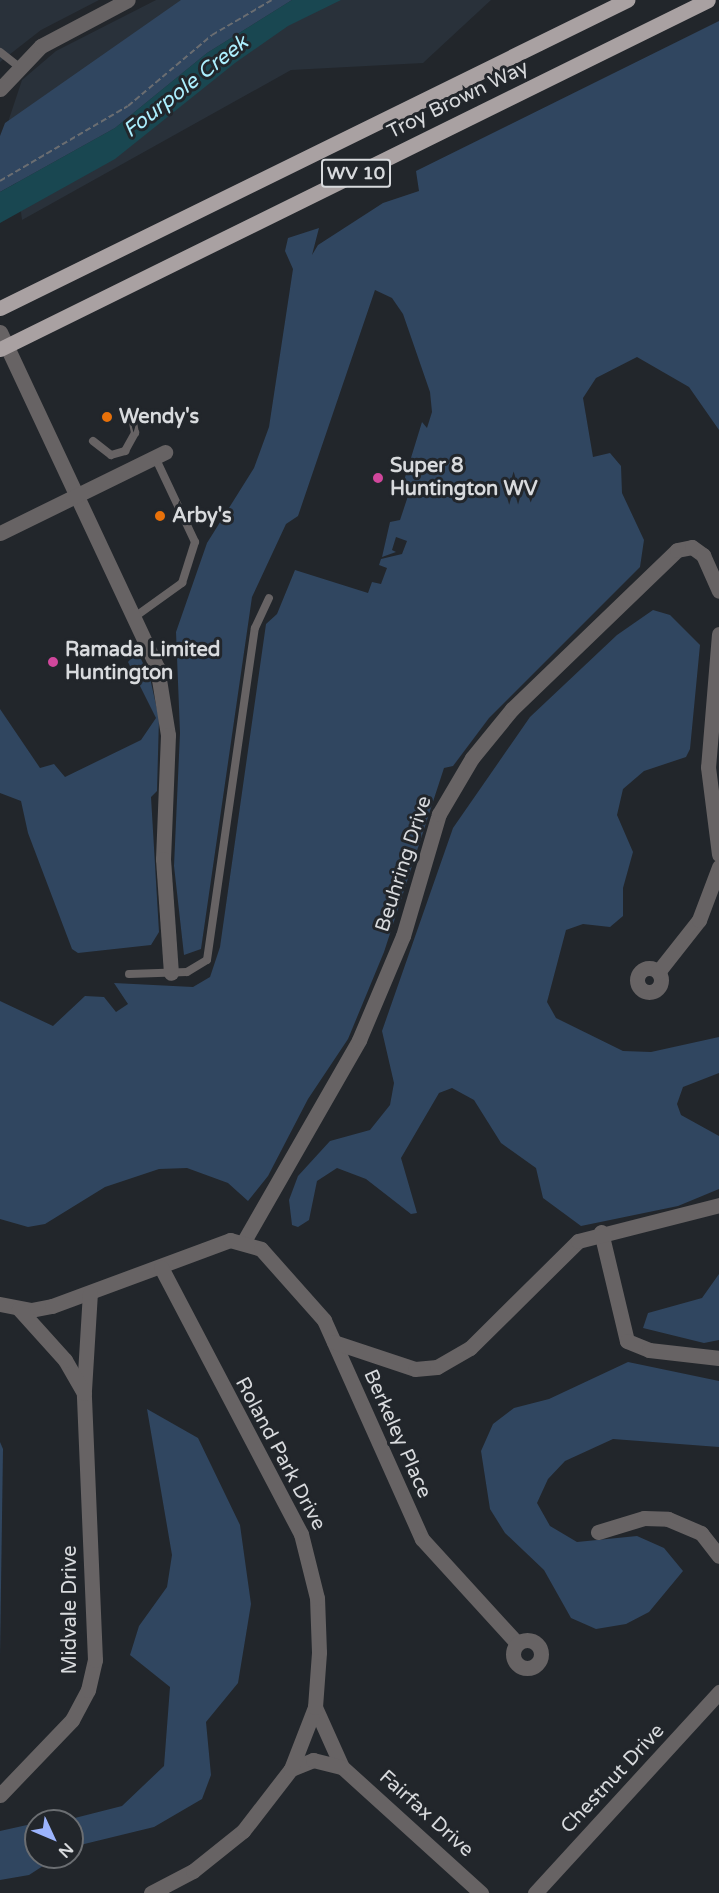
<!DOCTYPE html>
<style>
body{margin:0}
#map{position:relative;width:719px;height:1893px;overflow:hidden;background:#22262b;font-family:"Varela Round",sans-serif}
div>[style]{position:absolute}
.built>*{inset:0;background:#29313a}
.green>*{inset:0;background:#304660}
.water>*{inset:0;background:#194751}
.path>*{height:2px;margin-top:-1px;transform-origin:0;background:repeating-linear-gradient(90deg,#6a6d71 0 6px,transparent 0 9px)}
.service>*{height:8px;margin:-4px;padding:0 4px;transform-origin:4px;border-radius:4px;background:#676364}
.minor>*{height:15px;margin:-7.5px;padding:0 7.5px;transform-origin:7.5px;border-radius:7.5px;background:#676364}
.minor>.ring{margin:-7.5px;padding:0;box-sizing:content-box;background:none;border:15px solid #676364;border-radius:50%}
.primary>*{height:15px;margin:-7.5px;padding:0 7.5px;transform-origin:7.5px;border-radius:7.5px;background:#a9a1a2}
.dots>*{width:16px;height:16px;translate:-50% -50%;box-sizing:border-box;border:3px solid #22262b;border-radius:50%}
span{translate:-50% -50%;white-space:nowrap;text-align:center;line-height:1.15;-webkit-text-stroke:6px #22262b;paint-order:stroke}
.shield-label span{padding:2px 4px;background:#22262b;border:2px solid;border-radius:4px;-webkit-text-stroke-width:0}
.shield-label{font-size:18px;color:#d8dadd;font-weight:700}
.street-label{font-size:20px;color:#d8dadd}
.poi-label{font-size:20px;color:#d8dadd;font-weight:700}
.left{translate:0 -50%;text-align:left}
.water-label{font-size:21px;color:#aceffe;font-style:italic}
.north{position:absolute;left:24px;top:1809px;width:60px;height:60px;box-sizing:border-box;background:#22262b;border:2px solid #6b6e72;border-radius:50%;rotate:134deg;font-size:16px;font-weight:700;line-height:24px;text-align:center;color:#d8dadd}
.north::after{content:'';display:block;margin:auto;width:21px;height:27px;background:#9cb4fd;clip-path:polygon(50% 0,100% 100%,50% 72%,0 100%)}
</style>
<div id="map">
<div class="built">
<i style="clip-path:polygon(0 0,99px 0,41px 30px,0 62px)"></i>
<i style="clip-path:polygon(156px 0,491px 0,423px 63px,291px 70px,22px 220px,9px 119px,22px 80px,56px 51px)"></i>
</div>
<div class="green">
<i style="clip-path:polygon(181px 0,292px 0,207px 53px,115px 128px,0 192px,0 136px,5px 123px)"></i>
<i style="clip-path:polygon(719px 21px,719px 430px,689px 387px,637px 357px,596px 378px,583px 398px,593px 457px,610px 453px,621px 466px,622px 493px,644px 540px,640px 567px,489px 718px,453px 766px,444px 768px,384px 952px,348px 1039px,308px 1099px,268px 1176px,248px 1201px,228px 1183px,187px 1168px,159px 1169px,105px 1187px,45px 1224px,28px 1227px,0 1219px,0 1001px,53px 1026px,85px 996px,104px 997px,116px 1012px,128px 1004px,114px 983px,193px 987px,210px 977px,220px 947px,266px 624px,277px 614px,295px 570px,368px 593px,372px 582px,381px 584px,387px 568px,379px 565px,381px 559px,402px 554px,407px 541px,396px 537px,392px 550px,396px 552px,382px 557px,390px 522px,400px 520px,410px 490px,402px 487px,422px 422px,427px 428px,432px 412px,430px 392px,403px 314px,392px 298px,375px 290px,298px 516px,286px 524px,252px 597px,201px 949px,184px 955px,174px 866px,180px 733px,176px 632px,207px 543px,254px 468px,269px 427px,293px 269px,285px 251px,288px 238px,319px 228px,312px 255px,318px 245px,383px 203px,419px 191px,416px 171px)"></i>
<i style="clip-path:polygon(653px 610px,670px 615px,700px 645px,690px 749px,686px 757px,644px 771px,623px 789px,617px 815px,633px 852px,623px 888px,623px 916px,610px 927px,583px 924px,566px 930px,547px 1002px,556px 1018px,623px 1051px,651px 1052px,719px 1037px,719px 1073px,683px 1087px,677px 1104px,681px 1115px,719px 1136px,719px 1189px,678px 1206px,581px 1226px,543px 1198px,536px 1168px,501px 1143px,474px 1100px,452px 1088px,439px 1093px,401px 1158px,417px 1213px,411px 1214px,366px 1179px,337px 1168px,317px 1181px,309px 1220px,298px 1227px,292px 1225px,289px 1200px,298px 1176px,330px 1141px,370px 1130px,390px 1105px,394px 1083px,382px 1031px,453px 828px,530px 717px,617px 635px)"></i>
<i style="clip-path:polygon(133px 642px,150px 678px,159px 718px,157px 791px,151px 797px,159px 932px,151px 945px,78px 953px,72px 949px,28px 833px,21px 801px,0 793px,0 709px,40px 768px,54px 764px,65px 777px,141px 740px,156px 718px,128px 662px,136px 653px)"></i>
<i style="clip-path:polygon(719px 1274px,719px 1340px,704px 1343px,643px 1328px,648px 1313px,702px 1298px)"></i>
<i style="clip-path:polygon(628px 1362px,719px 1381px,719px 1447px,613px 1439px,565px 1461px,548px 1479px,537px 1503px,550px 1526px,577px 1542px,637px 1536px,664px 1548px,683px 1571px,649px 1612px,626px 1624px,596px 1629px,571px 1618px,544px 1570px,505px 1533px,490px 1509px,481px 1451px,493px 1424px,514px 1408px,549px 1399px)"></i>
<i style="clip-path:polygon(147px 1409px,198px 1438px,240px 1525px,251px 1604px,238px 1683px,206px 1722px,211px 1775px,202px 1799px,154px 1827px,72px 1847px,72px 1821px,63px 1821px,122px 1806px,164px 1766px,170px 1687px,130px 1655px,139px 1626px,167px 1587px,172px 1555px)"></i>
<i style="clip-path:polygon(0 1442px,3px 1449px,0 1656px)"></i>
<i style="clip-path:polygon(36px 1823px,36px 1857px,57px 1857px,29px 1875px,0 1880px,0 1831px)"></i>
</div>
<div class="water">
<i style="clip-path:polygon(292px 0,341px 0,288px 26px,235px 63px,115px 159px,0 223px,0 192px,115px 128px,207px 53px)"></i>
</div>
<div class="path">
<i style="left:0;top:181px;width:148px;rotate:-30.4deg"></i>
<i style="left:128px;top:106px;width:110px;rotate:-40.2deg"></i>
<i style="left:212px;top:35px;width:69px;rotate:-30.3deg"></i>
</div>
<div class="service">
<i style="left:0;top:52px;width:23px;rotate:38deg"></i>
<i style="left:93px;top:441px;width:23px;rotate:38deg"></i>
<i style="left:111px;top:455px;width:15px;rotate:-16deg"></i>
<i style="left:125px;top:451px;width:21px;rotate:-61deg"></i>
<i style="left:135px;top:433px;width:15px;rotate:-101deg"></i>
<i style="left:136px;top:616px;width:57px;rotate:-35.7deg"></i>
<i style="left:182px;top:583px;width:43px;rotate:-72.4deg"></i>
<i style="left:195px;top:542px;width:94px;rotate:-115.2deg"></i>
<i style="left:129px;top:974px;width:58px;rotate:-2deg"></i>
<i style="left:187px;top:972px;width:23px;rotate:-31deg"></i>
<i style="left:207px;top:960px;width:335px;rotate:-81.8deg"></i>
<i style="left:255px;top:628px;width:33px;rotate:-65deg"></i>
</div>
<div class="minor">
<i style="left:0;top:89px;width:59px;rotate:-46.4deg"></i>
<i style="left:41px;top:46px;width:98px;rotate:-27.9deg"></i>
<i style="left:0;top:332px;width:370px;rotate:64.9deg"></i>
<i style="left:157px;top:667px;width:69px;rotate:80.8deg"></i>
<i style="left:168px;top:735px;width:124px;rotate:92.3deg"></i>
<i style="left:163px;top:859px;width:114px;rotate:86deg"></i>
<i style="left:0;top:533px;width:184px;rotate:-26.1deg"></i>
<i style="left:719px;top:634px;width:133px;rotate:94.7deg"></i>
<i style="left:708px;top:767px;width:88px;rotate:82.8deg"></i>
<i class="ring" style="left:637px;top:968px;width:9px;height:9px"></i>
<i style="left:658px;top:972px;width:66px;rotate:-51.7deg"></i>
<i style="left:699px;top:920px;width:57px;rotate:-69.3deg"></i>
<i style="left:601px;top:1232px;width:112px;rotate:76.6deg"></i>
<i style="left:627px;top:1341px;width:24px;rotate:22deg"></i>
<i style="left:649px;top:1350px;width:70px;rotate:6.5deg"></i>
<i style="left:244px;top:1241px;width:232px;rotate:-60.2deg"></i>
<i style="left:359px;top:1040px;width:113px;rotate:-67.1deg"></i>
<i style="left:403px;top:936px;width:127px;rotate:-73.6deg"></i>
<i style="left:439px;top:814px;width:65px;rotate:-59.5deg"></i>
<i style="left:472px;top:758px;width:63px;rotate:-50.8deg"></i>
<i style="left:512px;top:709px;width:229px;rotate:-43.9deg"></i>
<i style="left:677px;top:550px;width:15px;rotate:-11deg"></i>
<i style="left:692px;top:547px;width:14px;rotate:36deg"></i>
<i style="left:703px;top:555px;width:39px;rotate:66deg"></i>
<i style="left:0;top:1304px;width:32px;rotate:11deg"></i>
<i style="left:31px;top:1310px;width:21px;rotate:-11deg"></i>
<i style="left:52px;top:1306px;width:190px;rotate:-20.3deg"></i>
<i style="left:230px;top:1240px;width:32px;rotate:16deg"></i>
<i style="left:261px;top:1249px;width:95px;rotate:48.4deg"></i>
<i style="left:324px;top:1320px;width:240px;rotate:65.9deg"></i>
<i style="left:422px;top:1539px;width:141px;rotate:47.6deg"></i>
<i style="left:334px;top:1342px;width:85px;rotate:18.4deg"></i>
<i style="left:415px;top:1369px;width:22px;rotate:-5deg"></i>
<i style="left:437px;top:1367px;width:38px;rotate:-30deg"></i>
<i style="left:470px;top:1348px;width:152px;rotate:-44.7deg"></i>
<i style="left:578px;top:1241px;width:146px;rotate:-14.3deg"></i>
<i style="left:84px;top:1390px;width:97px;rotate:-86.5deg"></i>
<i style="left:598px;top:1532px;width:48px;rotate:-16.9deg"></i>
<i style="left:644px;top:1518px;width:24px;rotate:2deg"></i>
<i style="left:668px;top:1519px;width:36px;rotate:23deg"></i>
<i style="left:701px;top:1533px;width:29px;rotate:52deg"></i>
<i class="ring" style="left:513px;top:1640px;width:13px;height:13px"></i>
<i style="left:315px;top:1707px;width:66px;rotate:65.8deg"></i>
<i style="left:342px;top:1767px;width:188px;rotate:42.2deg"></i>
<i style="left:291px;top:1769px;width:24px;rotate:-22deg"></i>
<i style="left:313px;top:1760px;width:30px;rotate:14deg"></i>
<i style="left:0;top:1795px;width:104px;rotate:-46.2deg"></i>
<i style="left:72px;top:1720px;width:34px;rotate:-62deg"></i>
<i style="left:88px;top:1690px;width:31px;rotate:-77deg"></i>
<i style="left:95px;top:1660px;width:267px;rotate:-92.4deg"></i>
<i style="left:84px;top:1393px;width:38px;rotate:-120deg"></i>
<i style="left:65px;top:1360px;width:69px;rotate:-132deg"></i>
<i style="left:151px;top:1893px;width:47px;rotate:-27.6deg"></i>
<i style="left:193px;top:1871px;width:64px;rotate:-38.7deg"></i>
<i style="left:243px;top:1831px;width:78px;rotate:-52.3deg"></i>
<i style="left:291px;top:1769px;width:66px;rotate:-68.8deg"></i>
<i style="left:315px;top:1707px;width:55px;rotate:-85.8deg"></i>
<i style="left:319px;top:1652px;width:54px;rotate:-92.1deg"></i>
<i style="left:317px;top:1598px;width:66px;rotate:-104deg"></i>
<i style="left:301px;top:1534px;width:301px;rotate:-117.7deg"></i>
<i style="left:535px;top:1893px;width:273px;rotate:-47.5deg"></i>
</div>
<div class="primary">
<i style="left:0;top:308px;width:699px;rotate:-26.16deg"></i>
<i style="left:0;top:349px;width:789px;rotate:-26.24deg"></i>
</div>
<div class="dots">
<i style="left:107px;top:417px;background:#e8710a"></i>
<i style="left:378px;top:478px;background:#d1479c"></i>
<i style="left:160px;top:516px;background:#e8710a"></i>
<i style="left:53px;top:662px;background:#d1479c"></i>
</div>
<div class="shield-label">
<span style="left:356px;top:173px">WV 10</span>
</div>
<div class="street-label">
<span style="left:458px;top:100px;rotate:-26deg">Troy Brown Way</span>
<span style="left:404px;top:864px;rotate:-72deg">Beuhring Drive</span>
<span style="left:397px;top:1434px;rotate:66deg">Berkeley Place</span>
<span style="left:280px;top:1454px;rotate:62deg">Roland Park Drive</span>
<span style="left:70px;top:1610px;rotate:-90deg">Midvale Drive</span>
<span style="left:613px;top:1779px;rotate:-47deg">Chestnut Drive</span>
<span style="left:426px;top:1814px;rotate:42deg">Fairfax Drive</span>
</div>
<div class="poi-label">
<span class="left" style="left:119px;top:417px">Wendy's</span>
<span class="left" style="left:390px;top:478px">Super 8<br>Huntington WV</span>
<span class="left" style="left:172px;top:516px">Arby's</span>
<span class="left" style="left:65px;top:662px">Ramada Limited<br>Huntington</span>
</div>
<div class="water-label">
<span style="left:186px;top:87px;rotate:-38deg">Fourpole Creek</span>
</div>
<div class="north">N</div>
</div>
